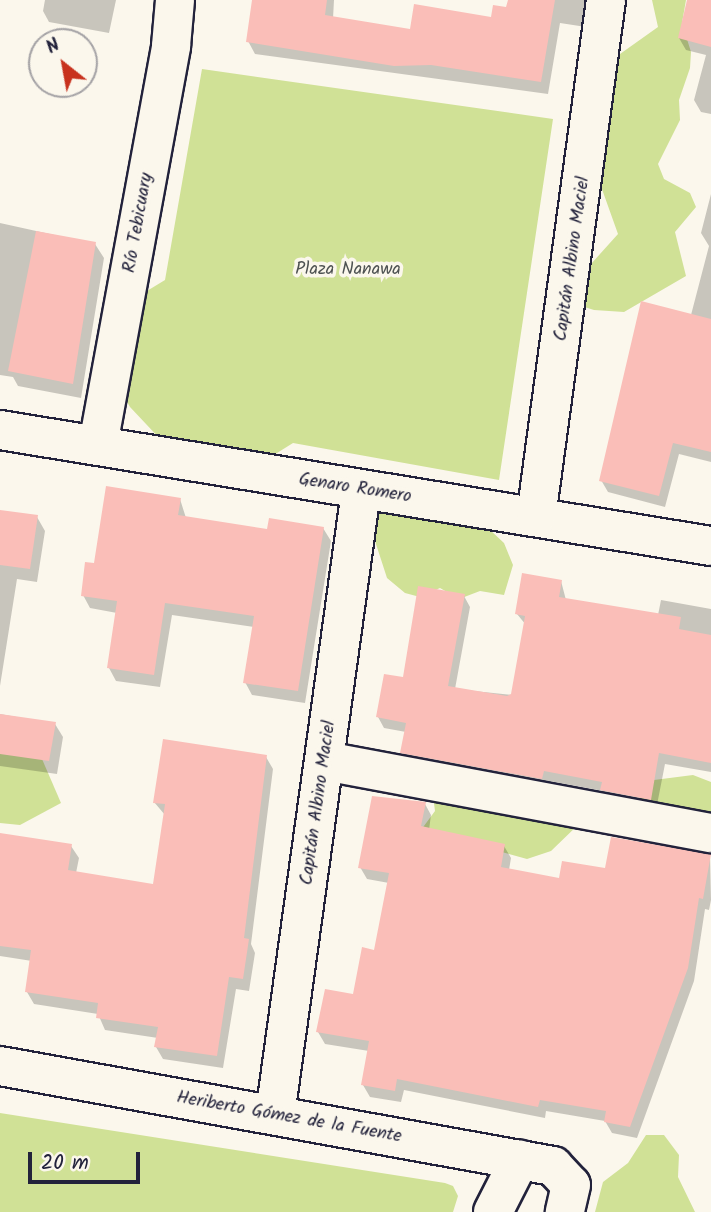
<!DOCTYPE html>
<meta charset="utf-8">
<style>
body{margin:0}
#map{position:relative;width:711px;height:1212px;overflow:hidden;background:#fbf7ec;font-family:Kalam,sans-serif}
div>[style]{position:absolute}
.green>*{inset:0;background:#d0e196}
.shadow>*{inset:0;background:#0003}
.building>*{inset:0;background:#fabeb8}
.roads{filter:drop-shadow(2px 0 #22223b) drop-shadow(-2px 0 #22223b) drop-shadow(0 2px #22223b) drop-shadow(0 -2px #22223b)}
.street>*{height:38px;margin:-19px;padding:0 19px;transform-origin:19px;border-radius:19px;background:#fbf7ec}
span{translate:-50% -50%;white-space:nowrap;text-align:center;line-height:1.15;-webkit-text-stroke:7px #fbf7ec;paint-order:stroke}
.street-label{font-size:18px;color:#22223b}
.park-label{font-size:18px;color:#4e5252}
.north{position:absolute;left:28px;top:28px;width:70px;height:70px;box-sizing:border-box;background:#fbf7ec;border:2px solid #a4a2a5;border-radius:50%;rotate:329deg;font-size:19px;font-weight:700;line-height:28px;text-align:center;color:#22223b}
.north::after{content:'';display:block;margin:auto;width:24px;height:32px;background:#c8321e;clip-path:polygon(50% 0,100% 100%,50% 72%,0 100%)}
.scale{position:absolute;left:28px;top:1152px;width:112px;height:32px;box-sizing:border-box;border:4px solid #22223b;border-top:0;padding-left:9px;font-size:21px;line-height:24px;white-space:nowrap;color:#22223b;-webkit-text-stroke:5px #fbf7ec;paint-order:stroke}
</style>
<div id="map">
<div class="green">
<i style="clip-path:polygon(652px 0,686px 0,682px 23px,691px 52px,690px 68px,679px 100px,680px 120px,658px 164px,664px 179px,690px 193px,696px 207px,675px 232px,686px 276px,624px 312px,594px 310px,578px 305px,582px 274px,618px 234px,598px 178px,615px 68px,620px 54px,658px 27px)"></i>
<i style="clip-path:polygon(202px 69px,553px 119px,499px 480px,293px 443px,269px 458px,162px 441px,130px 407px,122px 393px,137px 297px,165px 280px)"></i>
<i style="clip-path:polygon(382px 509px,475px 516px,504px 543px,513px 565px,504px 595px,480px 591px,459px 599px,440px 588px,420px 597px,405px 593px,387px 578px,375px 541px,375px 515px)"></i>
<i style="clip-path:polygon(0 746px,42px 759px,61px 803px,20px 825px,0 823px)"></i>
<i style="clip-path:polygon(448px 764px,461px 774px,539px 780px,568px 795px,580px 823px,551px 851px,527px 859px,421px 830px,435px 811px,433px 796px,441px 767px)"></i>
<i style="clip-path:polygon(693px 775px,711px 782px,711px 821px,629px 811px,654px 780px)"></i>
<i style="clip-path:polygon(0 1113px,445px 1183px,453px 1186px,458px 1196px,453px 1212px,0 1212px)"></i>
<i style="clip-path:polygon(646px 1135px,664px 1135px,679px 1155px,678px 1177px,695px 1212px,595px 1212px,603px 1182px,628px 1163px)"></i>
</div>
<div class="shadow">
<i style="clip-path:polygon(45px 0,116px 0,109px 33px,49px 22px,43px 11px)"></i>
<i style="clip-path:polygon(254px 0,334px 0,333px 19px,412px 31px,492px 19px,508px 9px,509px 0,591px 0,586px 27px,560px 23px,548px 94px,255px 54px,248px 41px)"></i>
<i style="clip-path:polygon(689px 0,711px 0,711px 114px,701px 112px,694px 100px,706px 55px,686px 50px,679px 38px)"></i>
<i style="clip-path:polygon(711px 194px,711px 462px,679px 454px,665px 507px,608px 492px,601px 480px,691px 315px,709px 246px,701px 233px)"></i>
<i style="clip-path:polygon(0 223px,95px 244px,104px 258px,81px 398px,18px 386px,13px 377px,0 375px)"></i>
<i style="clip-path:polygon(180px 499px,186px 518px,269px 531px,323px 528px,331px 541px,305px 703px,252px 695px,245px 682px,254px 627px,172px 615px,160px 687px,116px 681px,109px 668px,117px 613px,90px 608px,83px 595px,96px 565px)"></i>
<i style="clip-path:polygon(0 511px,37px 517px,45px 531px,37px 582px,17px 579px,0 686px)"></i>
<i style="clip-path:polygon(561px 581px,566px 600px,658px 615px,661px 600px,711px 609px,711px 772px,665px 764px,656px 810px,609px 801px,603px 791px,549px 781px,548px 789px,409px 764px,402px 752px,406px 732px,384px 728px,378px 717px,464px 596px,470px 607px,455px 689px,513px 695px,526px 625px,517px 614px)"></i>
<i style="clip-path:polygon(0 714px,55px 724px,63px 737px,57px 774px,0 766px)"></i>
<i style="clip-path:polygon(266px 757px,273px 769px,251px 944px,255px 953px,249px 991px,236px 989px,223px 1068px,163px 1059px,156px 1047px,158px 1038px,105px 1030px,98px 1014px,34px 1004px,27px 992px,32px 961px,0 956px,0 835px,71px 846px,79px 858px,76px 873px,154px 886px,165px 815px,154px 802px)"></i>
<i style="clip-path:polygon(425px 804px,431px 815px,429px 830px,504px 846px,511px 858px,509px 870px,560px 880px,710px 856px,711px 900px,709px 910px,705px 909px,694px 981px,637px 1138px,612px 1133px,605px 1121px,546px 1111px,545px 1118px,404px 1090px,401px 1102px,370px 1097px,363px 1085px,369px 1051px,325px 1044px,318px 1032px,354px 996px,375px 952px,389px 883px,367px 879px,360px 867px)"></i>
</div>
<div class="building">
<i style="clip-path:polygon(252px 0,327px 0,325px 15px,410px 29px,414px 4px,491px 17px,493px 5px,506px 7px,508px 0,555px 0,541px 82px,431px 65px,394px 66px,246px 42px)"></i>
<i style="clip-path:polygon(687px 0,711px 0,711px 47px,678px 38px)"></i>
<i style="clip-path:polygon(36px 231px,96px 242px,73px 384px,8px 371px)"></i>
<i style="clip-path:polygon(641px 301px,711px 319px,711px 452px,673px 443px,659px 496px,599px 481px)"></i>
<i style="clip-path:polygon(106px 486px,181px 498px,178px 515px,267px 529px,269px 518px,324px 527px,298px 691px,243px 683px,254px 616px,165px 603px,154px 675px,107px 668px,117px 601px,81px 596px,85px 562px,94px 563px)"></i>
<i style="clip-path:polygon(0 510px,38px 515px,30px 569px,0 565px)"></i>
<i style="clip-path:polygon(522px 573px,562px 580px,559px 597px,681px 617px,679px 629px,711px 635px,711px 763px,659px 753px,651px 800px,600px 790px,602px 782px,544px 771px,542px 779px,400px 753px,406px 723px,376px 717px,384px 674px,403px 677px,418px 586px,465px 594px,448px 686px,507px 696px,511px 694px,525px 616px,515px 614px)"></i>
<i style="clip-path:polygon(0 714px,56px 722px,49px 761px,0 754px)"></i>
<i style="clip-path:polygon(163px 739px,267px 755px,244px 938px,249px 939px,243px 979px,229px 977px,217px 1056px,154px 1047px,158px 1027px,96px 1018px,98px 1003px,25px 992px,31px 950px,0 946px,0 833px,72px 844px,68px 870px,153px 884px,165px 804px,153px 803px)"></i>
<i style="clip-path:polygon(372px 796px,426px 802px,421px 826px,505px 844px,501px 867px,559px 878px,562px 861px,605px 868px,611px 837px,711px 854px,703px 899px,699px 898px,688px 968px,630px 1127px,604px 1122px,606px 1111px,540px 1100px,538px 1107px,397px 1079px,395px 1091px,361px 1085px,369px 1041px,316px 1032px,325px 989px,353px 994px,362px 947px,374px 950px,389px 873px,358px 868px)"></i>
</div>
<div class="roads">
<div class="street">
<i style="left:0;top:430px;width:720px;rotate:9.27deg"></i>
<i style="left:98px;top:445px;width:406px;rotate:-79.6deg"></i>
<i style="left:171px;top:46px;width:46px;rotate:-85deg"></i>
<i style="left:536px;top:517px;width:522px;rotate:-82.29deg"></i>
<i style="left:325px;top:761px;width:393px;rotate:10.6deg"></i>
<i style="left:0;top:1066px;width:562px;rotate:10.25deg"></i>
<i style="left:553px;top:1166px;width:26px;rotate:47deg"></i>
<i style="left:571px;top:1185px;width:28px;rotate:103deg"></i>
<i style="left:275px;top:1115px;width:630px;rotate:-82.15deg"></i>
<i style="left:493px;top:1212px;width:59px;rotate:-63deg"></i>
</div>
</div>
<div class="street-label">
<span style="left:139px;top:223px;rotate:-80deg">Río Tebicuary</span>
<span style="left:573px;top:259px;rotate:-82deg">Capitán Albino Maciel</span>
<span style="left:355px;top:489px;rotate:9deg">Genaro Romero</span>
<span style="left:319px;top:803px;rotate:-82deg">Capitán Albino Maciel</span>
<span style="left:289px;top:1118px;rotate:10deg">Heriberto Gómez de la Fuente</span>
</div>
<div class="park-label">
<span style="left:348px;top:270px">Plaza Nanawa</span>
</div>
<div class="north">N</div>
<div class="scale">20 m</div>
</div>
